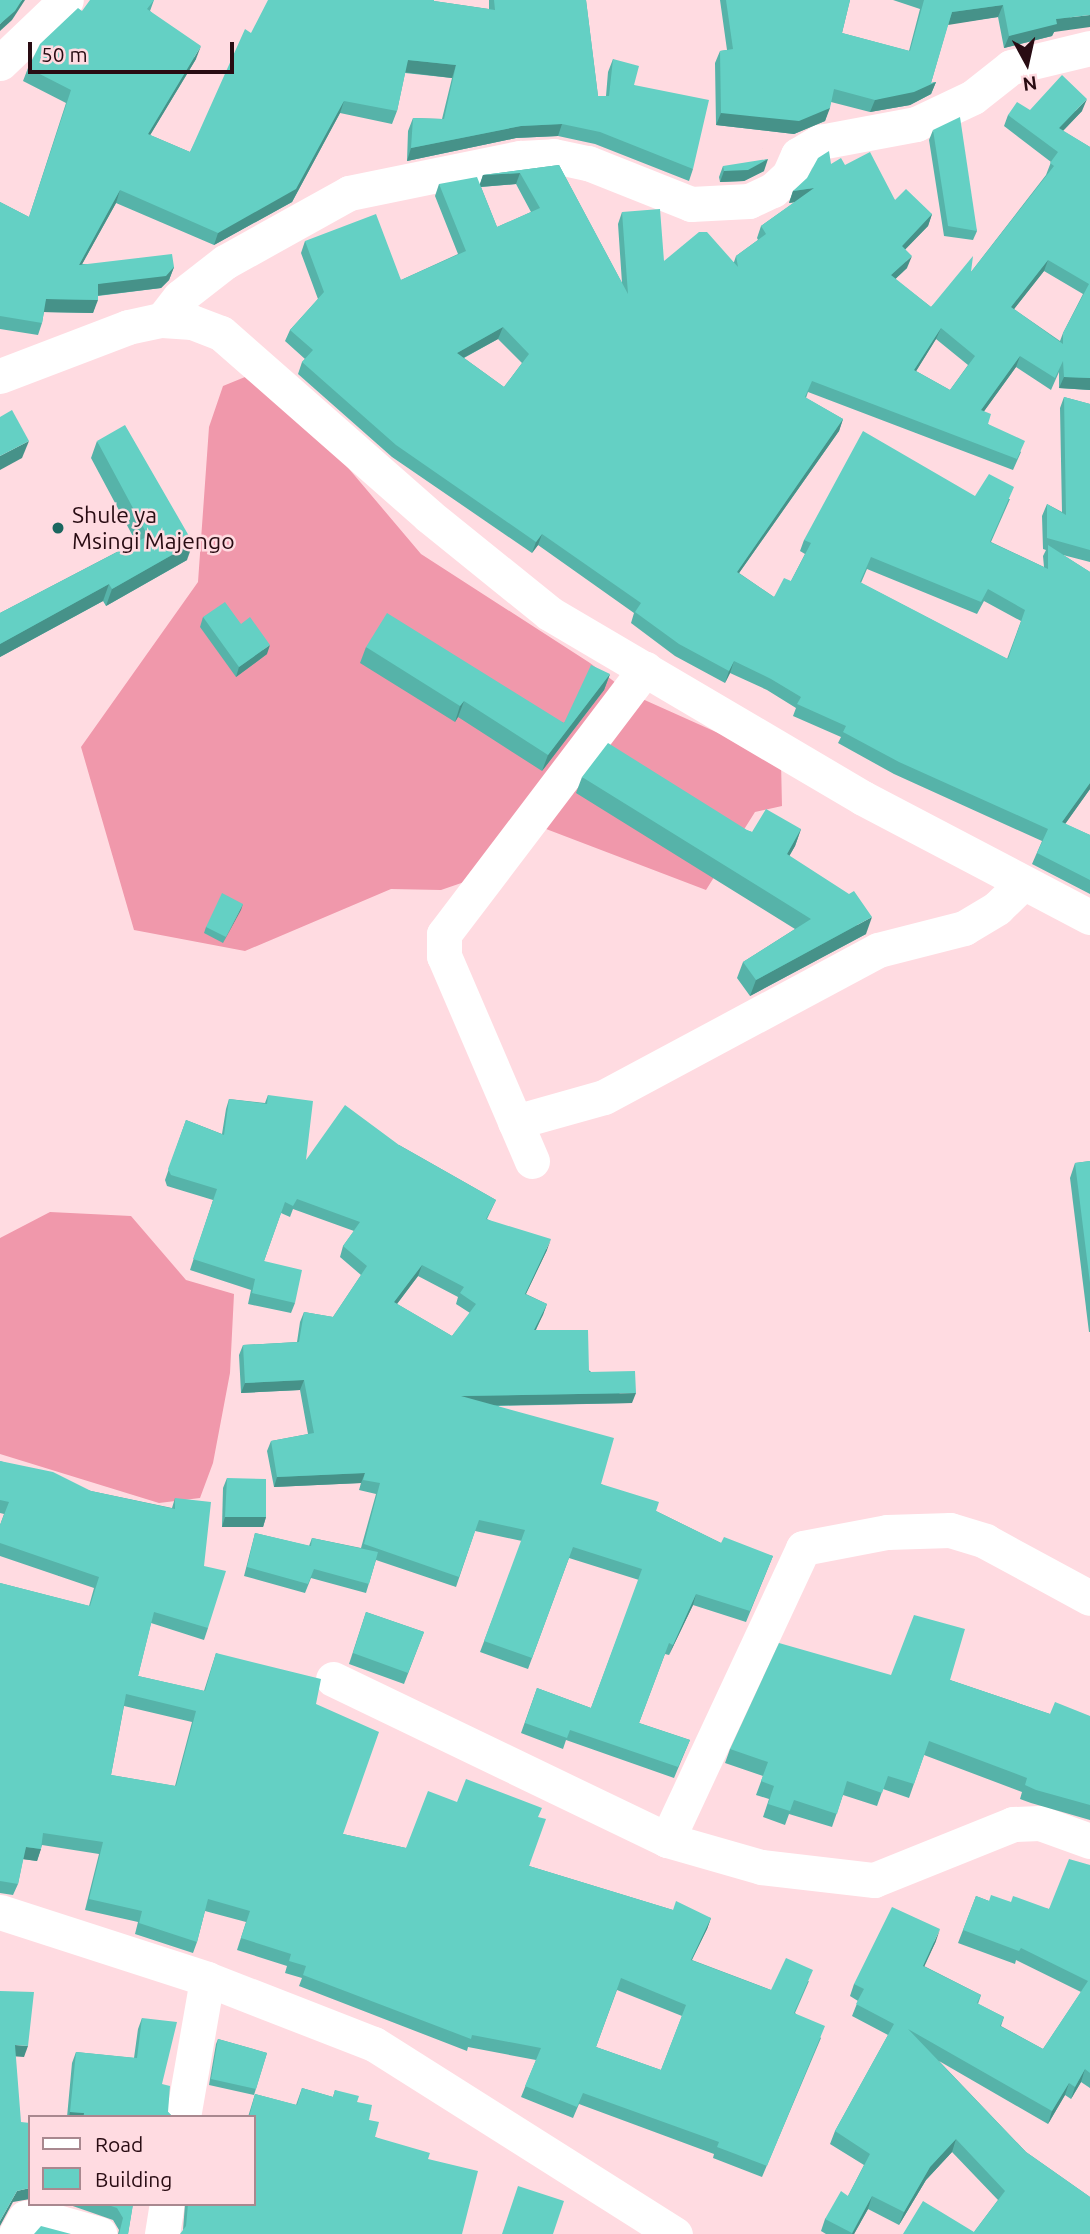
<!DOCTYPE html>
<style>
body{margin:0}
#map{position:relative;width:1090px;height:2234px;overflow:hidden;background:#ffdbe1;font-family:Ubuntu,sans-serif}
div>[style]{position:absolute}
.forest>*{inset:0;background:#f098ab}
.minor>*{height:35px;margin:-17.5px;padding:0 17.5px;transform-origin:17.5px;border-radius:17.5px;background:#fff}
.wall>*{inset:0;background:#56b3a9}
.shaded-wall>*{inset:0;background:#469289}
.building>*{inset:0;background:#64d0c4}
.dots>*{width:19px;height:19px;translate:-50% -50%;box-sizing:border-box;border:4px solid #ffdbe1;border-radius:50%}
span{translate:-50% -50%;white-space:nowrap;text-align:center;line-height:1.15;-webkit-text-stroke:5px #ffdbe1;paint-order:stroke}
.poi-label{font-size:23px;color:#290c13}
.left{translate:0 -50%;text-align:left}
.legend{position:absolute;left:28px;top:2115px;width:228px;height:91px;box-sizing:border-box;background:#ffdbe1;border:2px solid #a9888f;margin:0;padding:9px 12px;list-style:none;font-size:21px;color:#290c13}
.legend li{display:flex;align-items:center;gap:14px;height:35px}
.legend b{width:35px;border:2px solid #a9888f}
.north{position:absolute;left:992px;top:28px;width:70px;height:70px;-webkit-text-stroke:5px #ffdbe1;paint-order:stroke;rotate:172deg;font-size:19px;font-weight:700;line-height:28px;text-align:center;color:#290c13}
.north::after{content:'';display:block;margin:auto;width:24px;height:32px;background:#290c13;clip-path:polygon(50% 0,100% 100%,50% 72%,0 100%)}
.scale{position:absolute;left:28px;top:42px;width:206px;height:32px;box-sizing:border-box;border:4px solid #290c13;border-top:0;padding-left:9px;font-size:21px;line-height:24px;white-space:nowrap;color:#290c13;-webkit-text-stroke:5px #ffdbe1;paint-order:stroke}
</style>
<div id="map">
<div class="forest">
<i style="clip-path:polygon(257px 372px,328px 444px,421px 554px,590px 663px,629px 693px,781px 761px,782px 806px,755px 812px,706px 890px,533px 824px,473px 879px,441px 890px,391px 889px,245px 951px,134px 930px,81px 747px,198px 582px,209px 427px,223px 386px)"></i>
<i style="clip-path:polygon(50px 1212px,131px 1216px,186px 1280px,234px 1294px,230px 1373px,213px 1463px,200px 1498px,159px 1503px,0 1454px,0 1238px)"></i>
</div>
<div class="minor">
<i style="left:0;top:63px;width:91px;rotate:-43.7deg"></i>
<i style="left:162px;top:320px;width:29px;rotate:-52deg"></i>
<i style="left:180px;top:297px;width:57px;rotate:-37.9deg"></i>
<i style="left:225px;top:262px;width:142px;rotate:-29.1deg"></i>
<i style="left:349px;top:193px;width:175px;rotate:-11.6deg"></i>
<i style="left:520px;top:158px;width:34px;rotate:-3deg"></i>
<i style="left:554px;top:156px;width:35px;rotate:12deg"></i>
<i style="left:588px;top:163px;width:111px;rotate:21.7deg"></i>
<i style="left:691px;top:204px;width:58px;rotate:-3deg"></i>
<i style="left:749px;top:201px;width:26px;rotate:-25deg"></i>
<i style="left:773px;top:190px;width:22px;rotate:-43deg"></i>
<i style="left:789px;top:175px;width:22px;rotate:-66deg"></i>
<i style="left:798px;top:155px;width:26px;rotate:-31deg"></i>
<i style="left:820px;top:142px;width:98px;rotate:-10.6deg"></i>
<i style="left:916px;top:124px;width:63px;rotate:-25.3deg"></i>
<i style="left:973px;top:97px;width:48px;rotate:-38.3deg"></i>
<i style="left:1011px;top:67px;width:81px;rotate:-13.5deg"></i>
<i style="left:0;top:376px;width:137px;rotate:-20.9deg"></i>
<i style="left:128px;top:327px;width:35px;rotate:-12deg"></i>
<i style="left:162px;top:320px;width:30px;rotate:4deg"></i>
<i style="left:192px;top:322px;width:31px;rotate:21deg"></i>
<i style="left:221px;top:333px;width:277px;rotate:41.3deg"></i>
<i style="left:429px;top:516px;width:154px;rotate:38.9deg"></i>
<i style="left:549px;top:613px;width:364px;rotate:30.5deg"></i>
<i style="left:863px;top:798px;width:256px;rotate:27.7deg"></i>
<i style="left:515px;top:1122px;width:92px;rotate:-15.7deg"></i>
<i style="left:604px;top:1097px;width:311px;rotate:-28.2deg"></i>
<i style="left:878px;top:950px;width:89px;rotate:-14.3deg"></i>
<i style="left:964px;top:928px;width:39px;rotate:-31deg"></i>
<i style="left:997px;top:908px;width:36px;rotate:-44deg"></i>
<i style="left:532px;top:1161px;width:223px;rotate:-113.2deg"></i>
<i style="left:444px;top:956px;width:22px;rotate:-90deg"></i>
<i style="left:444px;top:934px;width:333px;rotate:-52.8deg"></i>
<i style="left:333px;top:1679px;width:371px;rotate:25.7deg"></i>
<i style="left:667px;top:1840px;width:98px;rotate:16deg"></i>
<i style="left:761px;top:1867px;width:114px;rotate:6.6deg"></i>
<i style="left:874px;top:1880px;width:150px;rotate:-21.9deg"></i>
<i style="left:1013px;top:1824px;width:27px;rotate:-2deg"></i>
<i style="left:1040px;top:1823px;width:53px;rotate:19.8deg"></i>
<i style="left:667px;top:1840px;width:322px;rotate:-65deg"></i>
<i style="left:803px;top:1548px;width:86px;rotate:-10.8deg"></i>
<i style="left:887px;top:1532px;width:63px;rotate:-1.8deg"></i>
<i style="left:950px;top:1530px;width:37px;rotate:17deg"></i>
<i style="left:985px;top:1541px;width:119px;rotate:28.5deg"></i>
<i style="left:0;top:1912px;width:218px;rotate:17.9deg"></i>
<i style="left:207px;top:1979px;width:179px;rotate:21.3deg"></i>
<i style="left:374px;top:2044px;width:356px;rotate:32.3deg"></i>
<i style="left:183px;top:2117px;width:140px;rotate:-80.1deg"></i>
<i style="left:16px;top:2234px;width:18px;rotate:-61deg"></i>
<i style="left:25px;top:2218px;width:11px;rotate:-10deg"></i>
<i style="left:36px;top:2216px;width:66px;rotate:15.9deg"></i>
<i style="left:162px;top:2234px;width:30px;rotate:-81deg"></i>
</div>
<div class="wall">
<i style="clip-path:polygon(154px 0,150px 11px,196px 59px,150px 135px,190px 152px,251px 33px,434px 1px,489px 9px,489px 0,586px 0,598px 96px,606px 96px,608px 72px,613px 59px,634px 85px,693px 169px,689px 181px,595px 144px,558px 136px,516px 138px,407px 161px,408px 131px,413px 118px,442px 119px,452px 78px,405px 73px,397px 111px,392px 124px,340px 113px,292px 202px,214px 245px,116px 203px,82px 264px,174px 267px,169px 280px,161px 288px,98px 296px,93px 313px,44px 312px,42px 323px,38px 335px,0 329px,0 202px,29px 217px,66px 103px,23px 81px,28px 68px,82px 11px)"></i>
<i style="clip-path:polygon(720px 0,850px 0,842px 33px,909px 51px,920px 9px,893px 0,1090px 0,1054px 32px,1052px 36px,1004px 48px,998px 17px,948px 24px,931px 83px,936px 82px,931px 94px,910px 105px,870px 112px,831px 102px,825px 121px,794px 134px,716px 125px,715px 63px,720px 51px,727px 50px)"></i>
<i style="clip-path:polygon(evenodd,1030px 110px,1082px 111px,1063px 131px,1090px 147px,1090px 390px,1059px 388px,1059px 372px,1051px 390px,1016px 367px,984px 411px,988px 424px,1021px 452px,1013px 470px,808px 392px,806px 398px,843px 419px,839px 431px,739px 573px,774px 597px,791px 581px,805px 554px,800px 551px,804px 540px,975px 496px,1010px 499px,991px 542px,1044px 567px,1043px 556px,1046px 550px,1043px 549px,1042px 516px,1047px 504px,1062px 512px,1060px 408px,1064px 397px,1090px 404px,1090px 562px,1063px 555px,1090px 572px,1090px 789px,1065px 824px,1090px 835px,1090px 894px,1032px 864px,1042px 841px,894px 774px,838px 743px,841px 737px,793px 716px,796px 708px,767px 690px,730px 673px,725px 683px,675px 656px,631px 623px,634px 613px,538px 545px,532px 553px,392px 457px,298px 374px,302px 362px,305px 359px,285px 341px,290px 330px,318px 299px,301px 253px,305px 241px,401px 280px,458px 254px,435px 196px,439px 184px,480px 184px,483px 175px,559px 165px,622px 283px,618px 224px,622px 212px,664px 261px,734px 262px,736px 256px,758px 240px,757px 238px,761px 226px,795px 202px,789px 203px,793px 191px,831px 164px,845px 165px,895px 200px,932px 214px,928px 226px,905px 249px,907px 268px,895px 279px,931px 307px,971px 272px,1046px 175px,1051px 162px,1004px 126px,1008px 115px,1030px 110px,516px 184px,531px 212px,497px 227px,481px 187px,516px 184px,1030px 110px,1044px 271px,1083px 294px,1063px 333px,1060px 341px,1014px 309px,1044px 271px,1030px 110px,498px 339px,522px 363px,504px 387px,464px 358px,498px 339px,1030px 110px,936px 339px,968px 365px,950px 390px,916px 371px,936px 339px,1030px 110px,867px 569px,977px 614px,984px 601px,1021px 621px,1007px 659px,861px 583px,867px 569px)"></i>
<i style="clip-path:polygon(933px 130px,977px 231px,973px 240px,944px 236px,929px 140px)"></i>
<i style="clip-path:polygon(723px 166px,764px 171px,744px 181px,720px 182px,719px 177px)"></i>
<i style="clip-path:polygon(97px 441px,187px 560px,106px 606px,103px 601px,0 657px,0 613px,136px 542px,91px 458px)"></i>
<i style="clip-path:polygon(203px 617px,241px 624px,267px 654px,236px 677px,200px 627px)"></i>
<i style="clip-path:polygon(366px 647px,564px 723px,610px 674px,604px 690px,542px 771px,458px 717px,455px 722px,360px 663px)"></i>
<i style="clip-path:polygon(582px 777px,752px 832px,801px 829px,795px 846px,789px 856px,866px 934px,750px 996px,737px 978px,743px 962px,795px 929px,576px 793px)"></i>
<i style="clip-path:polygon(243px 904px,223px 943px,204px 933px,206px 927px)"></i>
<i style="clip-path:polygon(evenodd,268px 1095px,306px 1160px,399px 1145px,496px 1200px,487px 1219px,547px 1250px,526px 1294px,547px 1304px,536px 1330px,632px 1403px,498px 1406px,601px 1484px,721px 1543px,773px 1556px,746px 1622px,693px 1605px,669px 1655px,665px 1654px,639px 1723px,690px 1740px,674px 1778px,566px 1740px,563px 1749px,521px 1733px,537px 1688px,591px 1708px,639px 1580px,569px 1558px,528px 1669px,480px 1652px,522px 1541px,475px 1531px,456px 1587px,376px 1560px,366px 1593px,311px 1578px,305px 1593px,244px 1576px,255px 1533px,309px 1546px,312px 1538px,361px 1548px,376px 1494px,359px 1490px,361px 1483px,274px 1487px,267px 1451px,271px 1441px,308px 1434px,300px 1390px,241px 1393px,239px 1355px,243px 1345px,297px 1342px,300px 1322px,304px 1312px,333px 1317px,361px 1275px,340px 1257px,343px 1246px,354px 1231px,293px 1209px,290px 1217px,281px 1213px,264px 1261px,295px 1303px,291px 1313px,248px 1304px,251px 1290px,190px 1270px,213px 1200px,167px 1186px,165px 1180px,186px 1120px,222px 1134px,226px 1109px,229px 1099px,265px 1103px,268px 1095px,418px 1276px,458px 1297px,456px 1304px,470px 1313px,452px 1336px,397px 1304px,418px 1276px)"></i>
<i style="clip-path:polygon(1090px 1161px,1090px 1332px,1089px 1332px,1070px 1178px,1075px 1163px)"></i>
<i style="clip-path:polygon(evenodd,0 1461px,91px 1491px,172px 1508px,175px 1498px,204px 1566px,208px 1628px,204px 1640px,151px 1623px,138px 1676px,204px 1691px,216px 1653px,316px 1704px,343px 1834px,406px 1848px,457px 1802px,538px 1817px,529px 1866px,673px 1910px,711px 1918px,707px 1929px,692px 1960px,771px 1990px,809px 1981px,795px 2013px,821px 2038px,762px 2177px,713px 2158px,714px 2154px,579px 2104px,573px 2118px,521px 2097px,536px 2060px,468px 2047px,467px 2051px,299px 1986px,302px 1978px,285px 1973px,287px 1966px,237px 1950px,246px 1922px,205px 1911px,197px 1942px,193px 1953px,135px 1934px,138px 1922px,85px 1910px,99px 1854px,42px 1845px,37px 1861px,23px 1859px,18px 1884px,13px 1895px,0 1893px,0 1583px,89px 1606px,94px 1588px,0 1556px,0 1525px,4px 1514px,0 1513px,0 1461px,124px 1706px,192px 1722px,175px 1786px,111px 1775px,124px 1706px,0 1461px,617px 1990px,682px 2016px,661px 2070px,596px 2047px,617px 1990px)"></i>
<i style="clip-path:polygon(227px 1478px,266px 1517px,263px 1527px,222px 1527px,223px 1488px)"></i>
<i style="clip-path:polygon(366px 1612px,424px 1632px,404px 1684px,349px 1664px)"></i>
<i style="clip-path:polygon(891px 1675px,950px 1680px,1050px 1714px,1090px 1716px,1090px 1820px,1031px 1803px,1020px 1799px,1022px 1792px,924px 1755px,909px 1798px,883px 1789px,877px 1806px,843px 1795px,832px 1827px,789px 1814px,785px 1825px,763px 1817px,769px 1799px,756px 1795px,763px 1776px,725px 1763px,730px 1749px)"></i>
<i style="clip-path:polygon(1090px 1865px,1090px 2088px,1081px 2082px,1071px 2099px,1065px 2095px,1048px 2124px,939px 2061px,1026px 2152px,1090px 2197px,974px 2232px,998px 2200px,952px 2152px,926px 2180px,899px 2225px,868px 2209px,854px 2234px,826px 2234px,821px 2231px,825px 2219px,848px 2196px,864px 2165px,830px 2144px,835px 2131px,888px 2035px,852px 2016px,858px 2001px,850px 1996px,854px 1984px,936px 1941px,924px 1966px,981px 1995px,978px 2004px,1004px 2017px,1001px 2026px,1043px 2049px,1081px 1992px,1016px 1960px,1015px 1964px,958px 1943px,976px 1896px,989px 1901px,1011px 1902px,1049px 1909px)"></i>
<i style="clip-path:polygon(142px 2018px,162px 2084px,168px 2112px,173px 2117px,67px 2117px,72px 2063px,76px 2052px,134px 2058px,138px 2029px)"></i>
<i style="clip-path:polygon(218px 2039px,267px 2053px,254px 2095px,209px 2085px,216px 2044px)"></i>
<i style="clip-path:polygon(302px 2088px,333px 2097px,335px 2090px,357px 2102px,369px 2120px,375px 2137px,428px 2159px,183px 2230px,185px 2204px,254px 2204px,254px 2117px,248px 2117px,255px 2094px,296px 2105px)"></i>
<i style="clip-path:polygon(67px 2204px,133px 2204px,128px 2234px,118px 2234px,119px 2230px,113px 2220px)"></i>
</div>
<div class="shaded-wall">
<i style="clip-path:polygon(22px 0,25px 0,12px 20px,0 31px,0 24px)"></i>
<i style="clip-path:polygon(1003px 5px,998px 17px,948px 25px,952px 12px)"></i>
<i style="clip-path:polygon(1090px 15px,1090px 27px,1054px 32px,1052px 36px,1004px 48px,1009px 36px,1056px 19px)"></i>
<i style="clip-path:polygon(201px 46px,196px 59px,143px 147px,148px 134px)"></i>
<i style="clip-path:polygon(408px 60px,456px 65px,452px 78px,403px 72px)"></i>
<i style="clip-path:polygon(936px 82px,931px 94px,910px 105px,870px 112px,875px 100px)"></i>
<i style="clip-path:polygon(1087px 99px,1082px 111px,1055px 139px,1059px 128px)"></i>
<i style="clip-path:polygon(344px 101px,340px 113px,292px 202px,214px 245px,218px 233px)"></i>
<i style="clip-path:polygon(830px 108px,825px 121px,794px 134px,716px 125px,721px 113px)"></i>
<i style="clip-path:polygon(562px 124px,558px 136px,516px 138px,407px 161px,411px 148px,521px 126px)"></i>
<i style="clip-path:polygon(768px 159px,764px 171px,744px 181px,720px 182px,724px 171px)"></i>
<i style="clip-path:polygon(520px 173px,516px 184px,479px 187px,483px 175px)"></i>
<i style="clip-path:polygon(814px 188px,810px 200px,789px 203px,793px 191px)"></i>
<i style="clip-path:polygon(120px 190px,116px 203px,75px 277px,79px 265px)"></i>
<i style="clip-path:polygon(932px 214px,928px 226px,898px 257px,902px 246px)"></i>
<i style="clip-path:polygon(912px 256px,907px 268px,887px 287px,891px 275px)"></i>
<i style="clip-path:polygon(1048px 260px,1044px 271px,1007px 318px,1011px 307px)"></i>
<i style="clip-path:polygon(174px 267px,169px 280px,161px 288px,94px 296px,98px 284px)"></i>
<i style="clip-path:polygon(46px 299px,98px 300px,93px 313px,41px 312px)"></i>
<i style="clip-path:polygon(503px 327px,498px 339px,452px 364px,457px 353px)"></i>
<i style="clip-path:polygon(941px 328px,936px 339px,910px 381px,914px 370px)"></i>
<i style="clip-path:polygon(1020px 356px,1016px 367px,977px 421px,981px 410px)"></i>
<i style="clip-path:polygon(1064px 377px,1090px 378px,1090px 390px,1059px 388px)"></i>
<i style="clip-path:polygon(843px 419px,839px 431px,732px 583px,737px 572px)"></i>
<i style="clip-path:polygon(29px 441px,22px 458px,0 470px,0 456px)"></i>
<i style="clip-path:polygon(542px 534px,538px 545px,532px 553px,536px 542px)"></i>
<i style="clip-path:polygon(193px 543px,187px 560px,106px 606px,112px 589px)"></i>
<i style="clip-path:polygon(109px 584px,103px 601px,0 657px,0 644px)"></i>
<i style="clip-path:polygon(270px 645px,267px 654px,236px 677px,239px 667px)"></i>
<i style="clip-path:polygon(734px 661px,730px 673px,725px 683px,729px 671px)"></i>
<i style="clip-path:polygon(610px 674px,604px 690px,542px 771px,548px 755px)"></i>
<i style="clip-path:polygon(464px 701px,458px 717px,455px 722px,460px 706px)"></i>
<i style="clip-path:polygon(1090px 783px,1090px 789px,1058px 834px,1062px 822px)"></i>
<i style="clip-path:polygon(801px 829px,795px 846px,781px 871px,787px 854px)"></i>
<i style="clip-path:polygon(243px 904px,241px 910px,223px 943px,226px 937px)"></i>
<i style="clip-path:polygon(872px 917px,866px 934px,750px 996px,756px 980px)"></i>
<i style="clip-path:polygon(551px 1239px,547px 1250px,521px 1304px,525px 1294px)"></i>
<i style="clip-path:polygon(422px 1265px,418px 1276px,390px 1313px,394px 1302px)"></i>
<i style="clip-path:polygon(547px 1304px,543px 1315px,530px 1341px,534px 1330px)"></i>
<i style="clip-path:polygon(304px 1380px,300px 1390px,241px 1393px,245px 1383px)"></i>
<i style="clip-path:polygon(636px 1393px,632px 1403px,458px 1406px,461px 1396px)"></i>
<i style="clip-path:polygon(365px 1473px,361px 1483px,274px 1487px,277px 1477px)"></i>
<i style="clip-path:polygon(225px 1517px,266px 1517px,263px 1527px,222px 1527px)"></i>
<i style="clip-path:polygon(696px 1594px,693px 1605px,669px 1655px,673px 1645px)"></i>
<i style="clip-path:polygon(26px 1847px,41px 1849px,37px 1861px,22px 1859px)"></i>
<i style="clip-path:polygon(711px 1918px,707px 1929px,686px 1971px,691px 1960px)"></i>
<i style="clip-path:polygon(940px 1929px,936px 1941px,919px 1978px,923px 1966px)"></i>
<i style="clip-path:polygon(15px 2045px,28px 2046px,24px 2057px,10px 2056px)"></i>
<i style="clip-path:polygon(1085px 2069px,1081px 2082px,1071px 2099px,1075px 2087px)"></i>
<i style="clip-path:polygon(1069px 2083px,1065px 2095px,1048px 2124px,1052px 2111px)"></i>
<i style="clip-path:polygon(70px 2112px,84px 2113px,83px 2117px,69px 2117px)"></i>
<i style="clip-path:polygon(956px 2139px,952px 2152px,926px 2180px,899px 2225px,904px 2212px,930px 2167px)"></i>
<i style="clip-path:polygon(30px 2188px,30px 2199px,13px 2202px,0 2226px,0 2221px,17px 2191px)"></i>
<i style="clip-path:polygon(872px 2196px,868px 2209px,854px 2234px,852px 2234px)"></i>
</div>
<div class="building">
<i style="clip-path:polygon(0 0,22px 0,15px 11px,0 24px)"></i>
<i style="clip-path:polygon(90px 0,154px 0,147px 9px,201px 46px,148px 134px,190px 152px,245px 29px,251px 33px,268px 0,434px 0,434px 1px,495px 10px,494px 0,586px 0,598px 96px,609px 96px,613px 59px,639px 66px,634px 85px,709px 100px,693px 169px,600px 132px,562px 124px,521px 126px,411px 148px,413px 118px,444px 119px,456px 65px,408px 60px,397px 111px,344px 101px,296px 189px,218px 233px,120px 190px,79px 265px,172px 254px,174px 267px,166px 276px,98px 284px,98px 300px,46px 299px,42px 323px,0 316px,0 202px,29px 217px,71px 90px,28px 68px,40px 44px,78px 8px,82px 11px)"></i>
<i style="clip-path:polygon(726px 0,850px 0,842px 33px,910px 51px,924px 0,1090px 0,1090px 15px,1056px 19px,1057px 24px,1009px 36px,1003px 5px,952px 12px,931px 83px,936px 82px,914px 92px,875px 100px,834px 89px,830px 108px,799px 121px,721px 113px,720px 51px,733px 49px)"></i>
<i style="clip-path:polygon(evenodd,1062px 75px,1087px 99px,1059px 128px,1090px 147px,1090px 378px,1064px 377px,1063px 361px,1055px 378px,1020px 356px,981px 410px,991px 414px,988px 424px,1025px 441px,1017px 459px,812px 381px,805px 397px,843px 419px,737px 572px,774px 597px,784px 578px,791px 581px,811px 543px,804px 540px,863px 431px,975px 496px,989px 474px,1014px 487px,990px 542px,1048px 569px,1048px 545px,1090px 572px,1090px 783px,1062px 822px,1090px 835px,1090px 880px,1037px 853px,1048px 829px,899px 762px,843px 732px,846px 726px,797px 704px,801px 697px,771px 679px,734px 661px,729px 671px,679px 644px,635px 612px,641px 603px,542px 534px,536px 542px,396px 445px,302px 362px,313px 350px,290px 330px,324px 292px,305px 241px,376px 214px,401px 280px,466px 251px,439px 184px,477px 177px,497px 227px,540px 208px,520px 173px,483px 175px,559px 165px,628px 294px,622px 212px,660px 209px,664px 261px,699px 232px,707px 232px,738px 267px,736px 256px,766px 234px,761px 226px,814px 188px,793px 191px,807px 178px,818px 158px,829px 151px,831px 164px,841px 158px,845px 165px,870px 152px,895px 200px,906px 189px,932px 214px,902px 246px,912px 256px,891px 275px,931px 307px,973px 256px,971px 272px,1054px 166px,1050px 163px,1058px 152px,1008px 115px,1017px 102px,1030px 110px,1062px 75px,1048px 260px,1089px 284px,1063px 333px,1063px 344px,1011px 307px,1048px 260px,1062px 75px,503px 327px,529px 354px,504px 387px,457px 353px,503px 327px,1062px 75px,941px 328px,975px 356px,950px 390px,914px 370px,941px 328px,1062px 75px,871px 557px,981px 602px,988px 589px,1025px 610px,1008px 659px,860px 582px,871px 557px)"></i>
<i style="clip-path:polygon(960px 117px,977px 231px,948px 226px,933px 130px)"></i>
<i style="clip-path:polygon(768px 159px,748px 170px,724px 171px,723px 166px)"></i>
<i style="clip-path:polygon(1064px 397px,1090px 404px,1090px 550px,1047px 538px,1047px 504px,1066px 515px)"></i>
<i style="clip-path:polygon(12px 410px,29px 441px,0 456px,0 417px)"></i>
<i style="clip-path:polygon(125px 425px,193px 543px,112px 589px,109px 584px,0 644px,0 613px,148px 536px,97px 441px)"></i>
<i style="clip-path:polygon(225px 602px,241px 624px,250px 617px,270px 645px,239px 667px,203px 617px)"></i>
<i style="clip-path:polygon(387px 613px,564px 723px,591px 665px,610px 674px,548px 755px,464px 701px,460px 706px,366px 647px)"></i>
<i style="clip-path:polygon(608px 743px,747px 830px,752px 832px,766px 809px,801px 829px,787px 854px,849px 894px,854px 891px,872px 917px,756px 980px,743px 962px,811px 919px,582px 777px)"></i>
<i style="clip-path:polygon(222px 893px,243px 904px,226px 937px,206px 927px)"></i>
<i style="clip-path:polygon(evenodd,268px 1095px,313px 1101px,306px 1160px,345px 1105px,399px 1145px,496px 1200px,486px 1219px,551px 1239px,525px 1294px,547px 1304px,534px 1330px,588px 1330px,589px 1372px,635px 1371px,636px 1393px,461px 1396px,614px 1438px,601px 1484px,659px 1502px,656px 1511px,721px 1543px,724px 1537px,773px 1556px,750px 1611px,696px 1594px,673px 1645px,669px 1643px,639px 1723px,690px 1740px,678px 1767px,570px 1730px,567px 1738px,525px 1723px,537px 1688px,591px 1708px,642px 1569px,573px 1547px,532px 1658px,484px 1641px,525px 1530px,479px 1520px,459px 1577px,364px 1544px,380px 1483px,363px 1480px,365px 1473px,277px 1477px,271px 1441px,314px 1433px,304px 1380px,245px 1383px,243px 1345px,299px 1342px,304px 1312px,333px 1317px,367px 1266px,343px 1246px,360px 1222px,297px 1199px,293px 1206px,285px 1202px,264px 1261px,302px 1270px,295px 1303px,252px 1293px,255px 1279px,193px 1259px,217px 1189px,171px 1175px,168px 1169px,186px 1120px,224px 1135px,229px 1099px,267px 1104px,268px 1095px,422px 1265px,464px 1287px,460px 1293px,476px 1304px,452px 1336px,394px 1302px,422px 1265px)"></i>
<i style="clip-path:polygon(1090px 1161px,1090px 1283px,1075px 1163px)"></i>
<i style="clip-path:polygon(evenodd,0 1461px,53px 1472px,91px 1491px,175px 1509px,175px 1498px,211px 1502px,204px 1566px,226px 1571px,208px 1628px,154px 1612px,138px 1676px,205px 1691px,216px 1653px,321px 1679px,316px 1704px,379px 1732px,343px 1834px,406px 1848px,428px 1791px,457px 1802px,466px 1779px,542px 1808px,538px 1817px,546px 1819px,529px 1866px,673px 1910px,676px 1901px,711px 1918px,691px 1960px,771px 1990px,786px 1958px,813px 1970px,794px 2013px,825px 2026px,767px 2166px,717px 2147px,719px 2142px,583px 2093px,577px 2107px,525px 2086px,541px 2048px,472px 2035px,471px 2039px,303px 1975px,306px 1966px,289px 1961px,291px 1954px,241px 1938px,250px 1911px,208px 1899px,197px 1942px,139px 1923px,142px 1911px,89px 1899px,103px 1842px,43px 1833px,41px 1849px,26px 1847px,18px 1884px,0 1881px,0 1583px,90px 1606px,99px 1577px,0 1543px,0 1525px,9px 1502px,0 1500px,0 1461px,126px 1694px,196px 1711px,176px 1786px,111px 1775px,126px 1694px,0 1461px,621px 1978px,686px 2005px,661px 2070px,596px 2047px,621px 1978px)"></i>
<i style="clip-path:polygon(227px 1478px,266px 1479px,266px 1517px,225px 1517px)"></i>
<i style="clip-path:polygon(255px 1533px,311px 1546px,312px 1538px,378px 1552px,369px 1584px,314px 1569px,308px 1584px,247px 1567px)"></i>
<i style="clip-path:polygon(366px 1612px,424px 1632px,408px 1673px,353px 1653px)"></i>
<i style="clip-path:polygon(914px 1615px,965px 1629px,950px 1680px,1050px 1714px,1055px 1702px,1090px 1716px,1090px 1805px,1036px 1790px,1025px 1785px,1027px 1778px,929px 1741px,914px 1784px,888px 1776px,882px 1793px,847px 1781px,837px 1814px,794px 1800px,790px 1811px,768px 1804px,774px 1786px,761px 1781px,768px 1762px,730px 1749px,779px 1643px,891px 1675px)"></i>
<i style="clip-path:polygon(1069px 1859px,1090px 1865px,1090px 2073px,1085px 2069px,1075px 2087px,1069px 2083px,1052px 2111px,908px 2029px,1026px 2152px,1090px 2197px,1090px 2234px,903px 2234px,923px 2201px,974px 2232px,1005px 2191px,956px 2139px,930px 2167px,904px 2212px,872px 2196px,852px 2233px,825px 2219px,841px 2191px,848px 2196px,870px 2154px,835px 2131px,894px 2024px,856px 2004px,864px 1989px,854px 1984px,892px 1907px,940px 1929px,923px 1966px,981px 1995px,977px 2003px,1004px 2017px,1000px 2026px,1043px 2049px,1088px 1981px,1021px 1948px,1019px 1951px,963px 1930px,976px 1896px,989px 1901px,991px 1895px,1011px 1902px,1013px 1896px,1049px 1909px)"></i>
<i style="clip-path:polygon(0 1991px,34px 1992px,28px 2046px,15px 2045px,21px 2122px,30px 2123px,30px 2188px,17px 2191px,0 2221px)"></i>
<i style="clip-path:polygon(142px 2018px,177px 2022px,162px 2084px,170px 2086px,168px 2112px,173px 2117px,84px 2117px,84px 2113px,70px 2112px,76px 2052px,137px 2058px)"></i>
<i style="clip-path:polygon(218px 2039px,267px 2053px,256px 2089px,211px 2079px)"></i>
<i style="clip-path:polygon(302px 2088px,333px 2097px,335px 2090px,359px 2096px,357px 2102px,372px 2105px,369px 2120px,379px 2122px,375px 2137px,430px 2153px,428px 2159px,478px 2171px,462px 2234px,180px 2234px,186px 2226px,188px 2204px,254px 2204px,254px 2117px,249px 2117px,255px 2094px,297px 2105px)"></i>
<i style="clip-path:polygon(518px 2186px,564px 2201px,553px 2234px,502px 2234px)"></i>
<i style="clip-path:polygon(105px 2204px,133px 2204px,128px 2234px,119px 2234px,123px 2218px,117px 2208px)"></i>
<i style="clip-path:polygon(41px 2226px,71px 2234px,34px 2234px)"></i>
</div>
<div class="dots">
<i style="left:58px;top:528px;background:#1b665f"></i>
</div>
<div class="poi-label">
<span class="left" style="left:72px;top:528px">Shule ya<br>Msingi Majengo</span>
</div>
<ul class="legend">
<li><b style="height:9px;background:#fff"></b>Road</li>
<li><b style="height:19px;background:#64d0c4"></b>Building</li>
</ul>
<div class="north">N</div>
<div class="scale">50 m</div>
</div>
